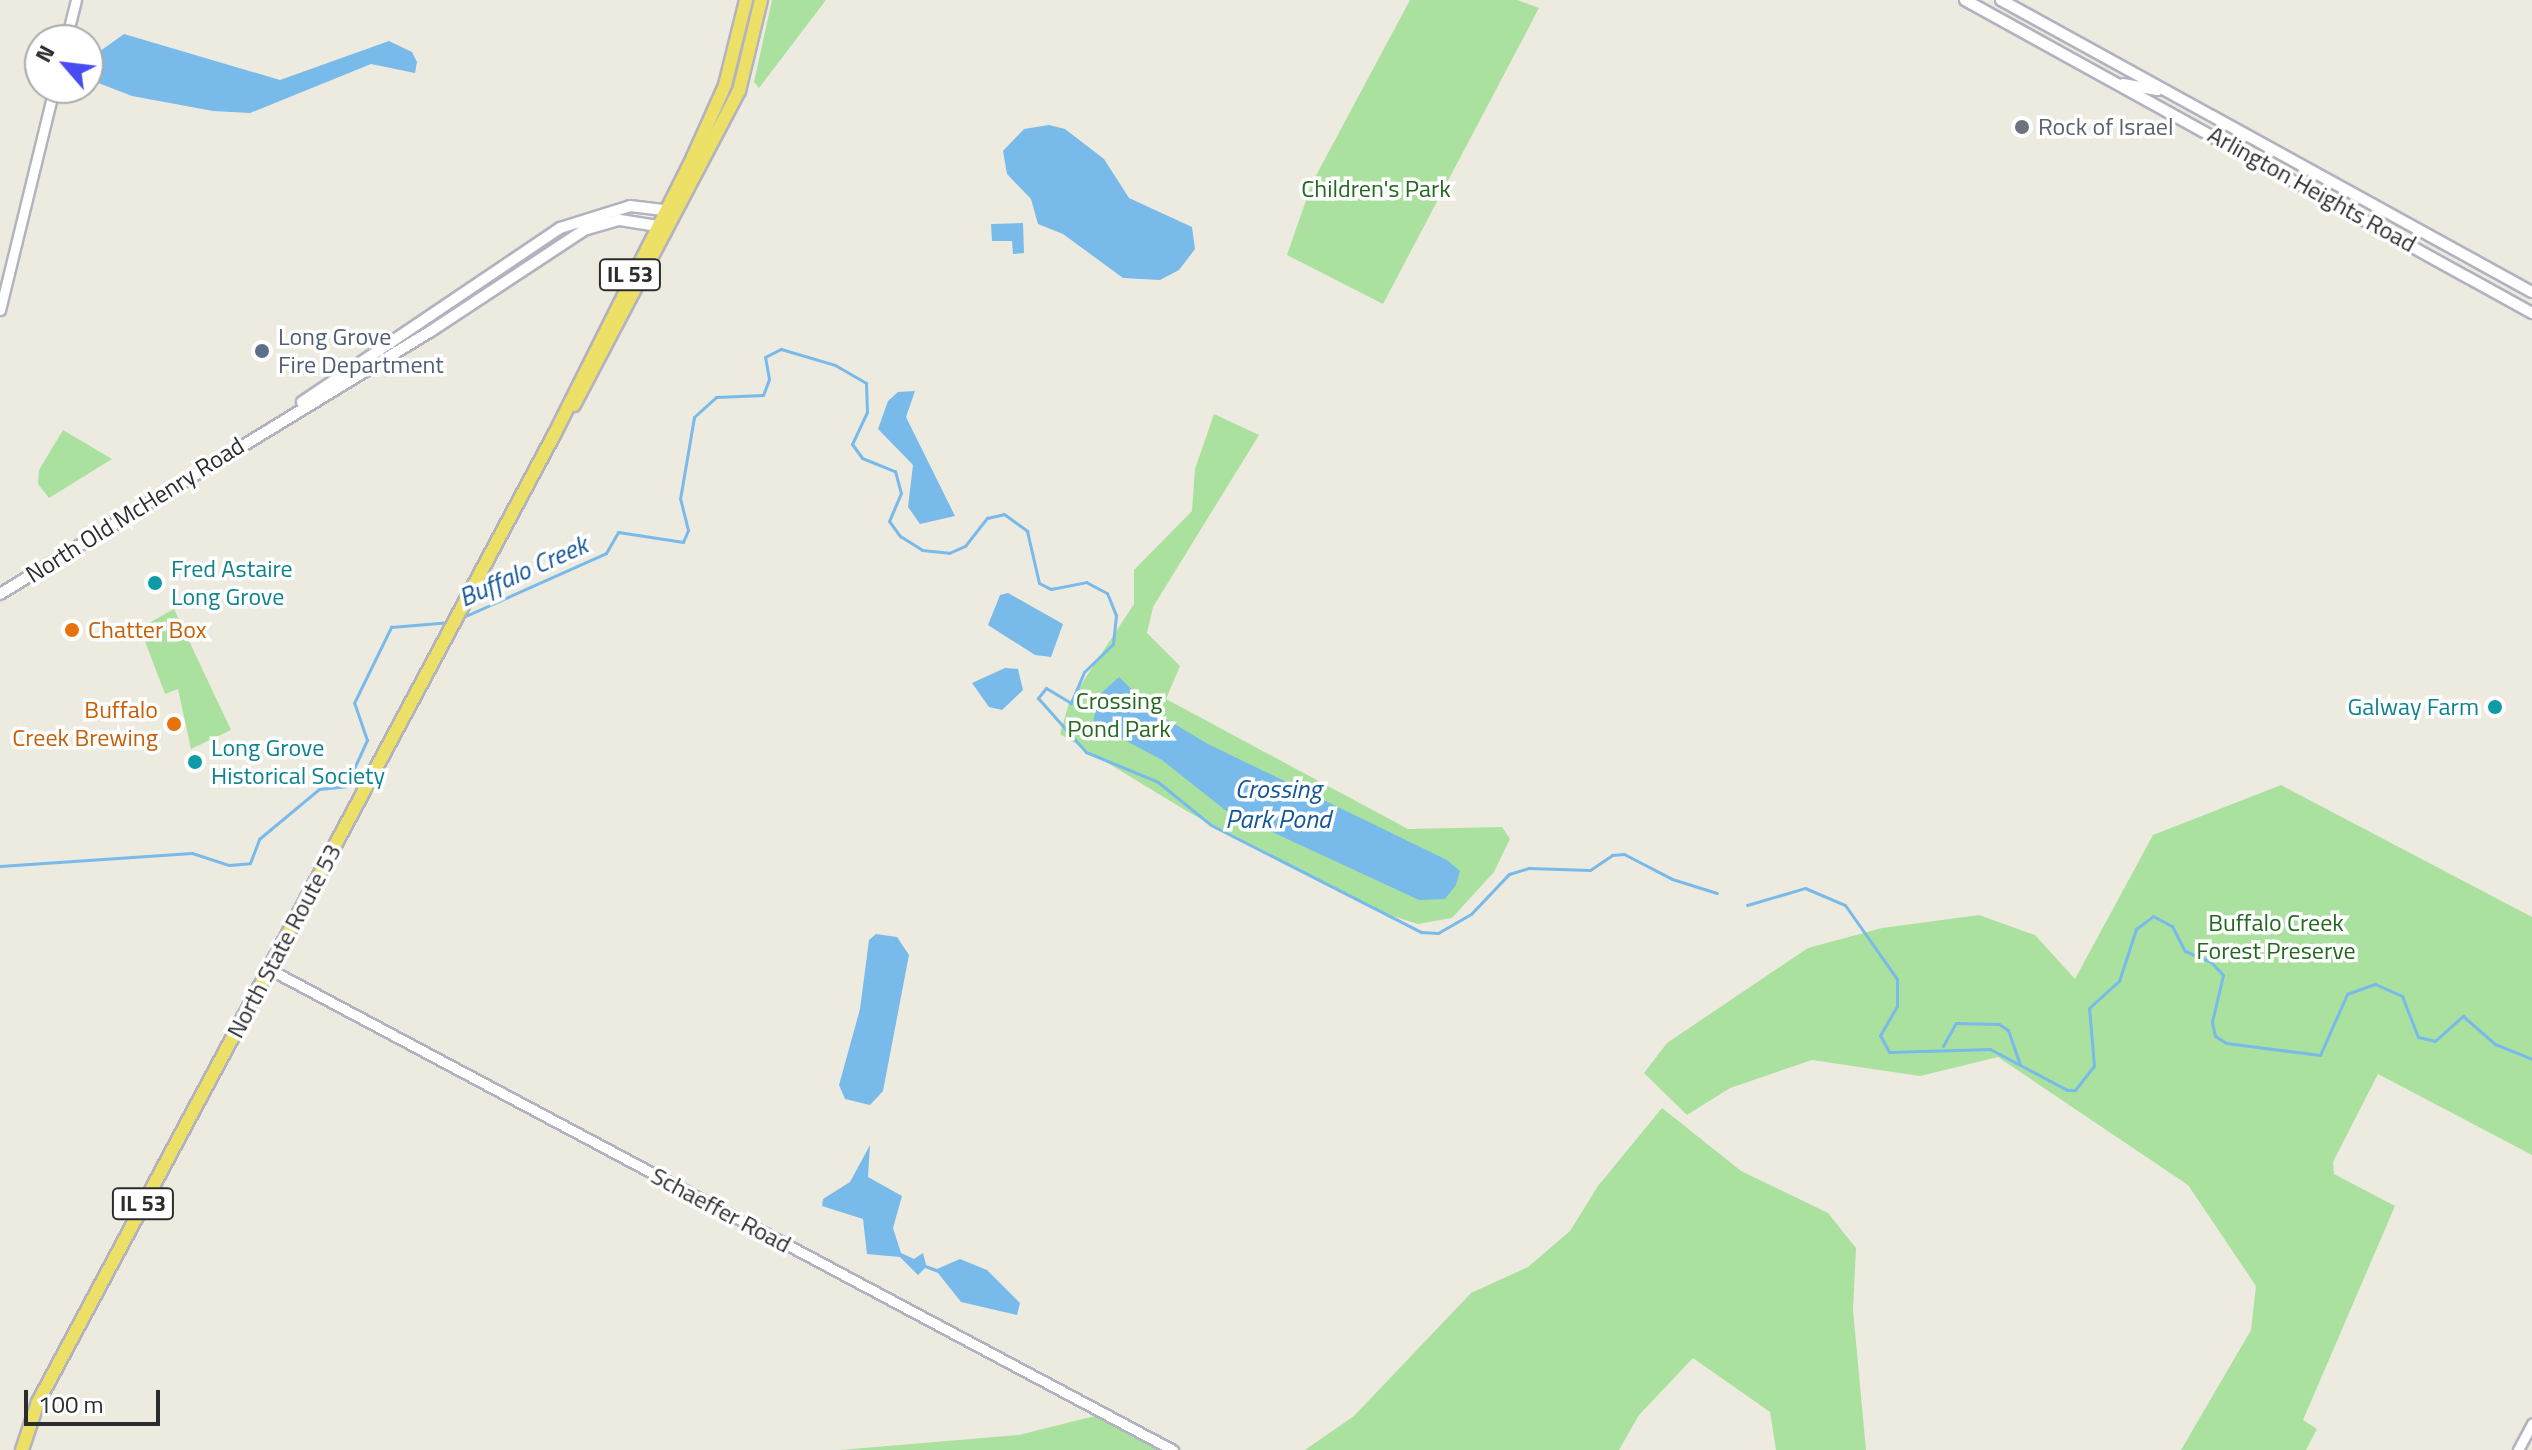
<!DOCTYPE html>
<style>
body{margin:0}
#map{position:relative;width:2532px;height:1450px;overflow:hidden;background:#edeae0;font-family:"Titillium Web",sans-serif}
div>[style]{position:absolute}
.green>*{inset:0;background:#abe19f}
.water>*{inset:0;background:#78baea}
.stream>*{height:3px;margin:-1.5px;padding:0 1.5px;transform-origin:1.5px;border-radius:1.5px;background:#78baea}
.roads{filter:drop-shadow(2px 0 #b3b3bf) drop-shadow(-2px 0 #b3b3bf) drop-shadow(0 2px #b3b3bf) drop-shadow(0 -2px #b3b3bf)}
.tertiary>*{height:9px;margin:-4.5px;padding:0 4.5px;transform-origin:4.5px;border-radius:4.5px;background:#fff}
.secondary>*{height:10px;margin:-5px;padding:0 5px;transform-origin:5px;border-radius:5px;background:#fff}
.primary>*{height:12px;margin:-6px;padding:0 6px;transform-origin:6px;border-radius:6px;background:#ece166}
.dots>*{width:22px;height:22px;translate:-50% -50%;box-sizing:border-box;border:4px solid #fff;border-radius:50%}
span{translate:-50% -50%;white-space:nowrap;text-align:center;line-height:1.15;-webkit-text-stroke:7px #fff;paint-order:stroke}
.shield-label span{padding:2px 6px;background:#fff;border:2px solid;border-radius:6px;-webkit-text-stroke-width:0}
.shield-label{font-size:22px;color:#2c2c2c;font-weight:700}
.worship-label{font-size:24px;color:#5b616d}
.left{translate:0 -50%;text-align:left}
.park-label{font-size:24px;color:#22681e}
.street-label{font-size:24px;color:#2c2c2c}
.service-label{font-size:24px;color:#4e5e75}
.culture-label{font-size:24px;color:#0d838f}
.right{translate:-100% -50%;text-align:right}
.food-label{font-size:24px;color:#c56008}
.water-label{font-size:26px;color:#13569a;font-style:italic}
.north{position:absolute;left:24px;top:24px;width:80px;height:80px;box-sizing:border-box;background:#fff;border:2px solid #ababab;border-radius:50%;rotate:298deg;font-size:22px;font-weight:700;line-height:32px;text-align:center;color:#2c2c2c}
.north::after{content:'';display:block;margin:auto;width:28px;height:36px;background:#474cf3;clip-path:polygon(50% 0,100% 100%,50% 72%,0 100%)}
.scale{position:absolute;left:24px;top:1390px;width:136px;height:36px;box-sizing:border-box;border:4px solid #2c2c2c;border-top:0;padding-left:10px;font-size:24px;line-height:28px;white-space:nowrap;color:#2c2c2c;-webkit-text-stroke:6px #fff;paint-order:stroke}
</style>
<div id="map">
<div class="green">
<i style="clip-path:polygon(772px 0,826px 0,759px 88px,754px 82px)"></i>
<i style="clip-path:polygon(1410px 0,1517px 0,1539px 8px,1383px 304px,1287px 255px,1312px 183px)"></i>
<i style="clip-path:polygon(1214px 414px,1259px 435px,1153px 607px,1147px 633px,1180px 666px,1166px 699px,1408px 829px,1502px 827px,1510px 839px,1494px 872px,1452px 918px,1418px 924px,1389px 915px,1190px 813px,1060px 734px,1069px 703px,1134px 604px,1134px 570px,1192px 511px,1195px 469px)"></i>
<i style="clip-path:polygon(63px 430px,112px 459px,49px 498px,38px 484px,39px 470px)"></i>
<i style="clip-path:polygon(174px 609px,231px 730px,191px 749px,178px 689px,165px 694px,140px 628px)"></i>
<i style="clip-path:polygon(2281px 785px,2532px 917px,2532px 1155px,2378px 1074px,2333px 1162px,2334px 1174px,2395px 1206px,2303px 1420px,2317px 1429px,2306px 1450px,2181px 1450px,2251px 1330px,2256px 1286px,2188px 1185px,1998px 1057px,1920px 1076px,1812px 1060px,1730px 1088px,1687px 1115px,1644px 1073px,1667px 1043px,1808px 948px,1882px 928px,1979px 915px,2035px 935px,2075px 979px,2153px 835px)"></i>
<i style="clip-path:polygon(1662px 1108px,1741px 1171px,1828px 1213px,1856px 1248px,1853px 1310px,1866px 1450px,1776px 1450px,1770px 1412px,1693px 1358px,1639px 1415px,1619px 1450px,1305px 1450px,1354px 1416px,1471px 1293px,1528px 1267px,1570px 1231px,1598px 1186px)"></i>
<i style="clip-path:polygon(1095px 1416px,1158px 1450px,840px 1450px,1019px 1435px)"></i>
</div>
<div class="water">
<i style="clip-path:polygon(124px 34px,280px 80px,389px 41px,412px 52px,417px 62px,415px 73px,371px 64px,250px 113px,213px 111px,132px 96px,88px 79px,96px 54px)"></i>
<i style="clip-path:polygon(1049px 125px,1065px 129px,1104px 159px,1129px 198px,1192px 227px,1195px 249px,1179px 270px,1160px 280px,1123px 278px,1063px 234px,1038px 224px,1031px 199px,1007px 174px,1003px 151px,1024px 129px)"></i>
<i style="clip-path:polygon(1023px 223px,1024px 253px,1013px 254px,1012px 241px,992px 241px,991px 224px)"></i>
<i style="clip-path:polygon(915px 391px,906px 417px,955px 516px,920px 524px,908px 507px,913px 465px,878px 429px,888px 401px,898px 392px)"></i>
<i style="clip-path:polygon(1008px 593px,1063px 624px,1051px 657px,1035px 655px,988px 625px,1000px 595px)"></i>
<i style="clip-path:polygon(1005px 668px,1018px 669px,1023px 690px,1002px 710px,989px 707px,972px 683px)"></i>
<i style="clip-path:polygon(1119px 677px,1156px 713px,1208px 744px,1447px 860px,1460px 871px,1456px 885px,1445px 899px,1419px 900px,1225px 810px,1162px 760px,1093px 723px,1098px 696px)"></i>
<i style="clip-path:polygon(876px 934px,897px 937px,909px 955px,883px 1091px,870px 1105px,845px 1099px,839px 1085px,860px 1009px,869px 940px)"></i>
<i style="clip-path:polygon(870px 1145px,868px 1177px,902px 1196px,893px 1228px,901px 1253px,914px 1259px,923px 1253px,926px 1265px,937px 1269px,960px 1259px,987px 1270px,1020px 1303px,1017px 1315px,961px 1302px,938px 1273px,925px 1268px,918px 1275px,900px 1257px,867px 1254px,863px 1219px,822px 1206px,823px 1199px,850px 1182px)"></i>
</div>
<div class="stream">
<i style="left:461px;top:618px;width:159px;rotate:-24.1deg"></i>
<i style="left:606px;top:553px;width:24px;rotate:-60deg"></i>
<i style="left:618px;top:532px;width:66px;rotate:8.7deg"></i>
<i style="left:683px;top:542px;width:13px;rotate:-67deg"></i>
<i style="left:688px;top:530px;width:32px;rotate:-104deg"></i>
<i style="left:680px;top:499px;width:83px;rotate:-80.3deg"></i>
<i style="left:694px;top:417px;width:30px;rotate:-42deg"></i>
<i style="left:716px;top:397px;width:47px;rotate:-2.4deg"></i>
<i style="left:763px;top:395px;width:17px;rotate:-69deg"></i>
<i style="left:769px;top:379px;width:22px;rotate:-100deg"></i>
<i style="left:765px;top:357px;width:18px;rotate:-27deg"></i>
<i style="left:781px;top:349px;width:56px;rotate:16.5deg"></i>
<i style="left:835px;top:365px;width:36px;rotate:30deg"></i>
<i style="left:866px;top:383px;width:29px;rotate:88deg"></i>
<i style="left:867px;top:412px;width:35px;rotate:115deg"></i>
<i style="left:852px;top:444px;width:17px;rotate:54deg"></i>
<i style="left:862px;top:458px;width:35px;rotate:22deg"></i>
<i style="left:895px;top:471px;width:23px;rotate:75deg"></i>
<i style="left:901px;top:493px;width:30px;rotate:113deg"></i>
<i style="left:889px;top:521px;width:19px;rotate:54deg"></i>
<i style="left:900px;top:536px;width:26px;rotate:32deg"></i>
<i style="left:922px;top:550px;width:27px;rotate:6deg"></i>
<i style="left:949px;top:553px;width:17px;rotate:-24deg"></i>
<i style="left:965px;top:546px;width:36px;rotate:-52deg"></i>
<i style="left:987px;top:518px;width:17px;rotate:-13deg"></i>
<i style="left:1004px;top:514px;width:29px;rotate:36deg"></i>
<i style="left:1027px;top:531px;width:53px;rotate:77deg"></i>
<i style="left:1039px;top:583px;width:13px;rotate:27deg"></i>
<i style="left:1051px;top:589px;width:36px;rotate:-11deg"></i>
<i style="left:1086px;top:582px;width:24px;rotate:28deg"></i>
<i style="left:1107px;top:593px;width:24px;rotate:68deg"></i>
<i style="left:1116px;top:615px;width:29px;rotate:96deg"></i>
<i style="left:1113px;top:644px;width:40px;rotate:136deg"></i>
<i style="left:1084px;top:672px;width:34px;rotate:113deg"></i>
<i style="left:1071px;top:703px;width:29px;rotate:-149deg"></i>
<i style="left:1046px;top:688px;width:13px;rotate:129deg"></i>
<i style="left:1038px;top:698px;width:72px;rotate:48.4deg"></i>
<i style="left:1086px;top:752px;width:78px;rotate:22.6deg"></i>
<i style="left:1158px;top:782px;width:68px;rotate:39.1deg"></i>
<i style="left:1211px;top:825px;width:236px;rotate:27deg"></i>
<i style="left:1421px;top:932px;width:17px;rotate:3deg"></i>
<i style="left:1438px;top:933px;width:38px;rotate:-30deg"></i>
<i style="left:1471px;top:914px;width:55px;rotate:-46.5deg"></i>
<i style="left:1509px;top:874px;width:21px;rotate:-17deg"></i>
<i style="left:1529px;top:868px;width:61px;rotate:1.9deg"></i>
<i style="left:1590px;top:870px;width:27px;rotate:-34deg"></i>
<i style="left:1612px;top:855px;width:12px;rotate:-5deg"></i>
<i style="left:1624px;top:854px;width:54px;rotate:27.5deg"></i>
<i style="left:1672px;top:879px;width:47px;rotate:17.3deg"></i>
<i style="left:0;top:866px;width:192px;rotate:-3.9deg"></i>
<i style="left:192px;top:853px;width:39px;rotate:18deg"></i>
<i style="left:229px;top:865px;width:21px;rotate:-5deg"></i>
<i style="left:250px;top:863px;width:26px;rotate:-69deg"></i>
<i style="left:259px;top:839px;width:78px;rotate:-39.8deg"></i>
<i style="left:319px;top:789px;width:27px;rotate:-6deg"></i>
<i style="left:346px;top:786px;width:51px;rotate:-65.5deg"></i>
<i style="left:367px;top:740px;width:39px;rotate:-109deg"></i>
<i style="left:354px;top:703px;width:85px;rotate:-64deg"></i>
<i style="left:391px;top:627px;width:60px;rotate:-4.8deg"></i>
<i style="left:1747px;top:905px;width:60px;rotate:-16.3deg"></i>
<i style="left:1805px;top:888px;width:43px;rotate:23deg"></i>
<i style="left:1845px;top:905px;width:90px;rotate:54.9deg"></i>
<i style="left:1897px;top:979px;width:27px;rotate:90deg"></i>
<i style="left:1897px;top:1006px;width:34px;rotate:120deg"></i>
<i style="left:1880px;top:1035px;width:19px;rotate:62deg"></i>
<i style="left:1889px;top:1052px;width:101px;rotate:-1.7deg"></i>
<i style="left:1990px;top:1049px;width:87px;rotate:28deg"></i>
<i style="left:2067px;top:1090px;width:8px"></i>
<i style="left:2075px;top:1090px;width:31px;rotate:-52deg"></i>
<i style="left:2094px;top:1066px;width:58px;rotate:-94.9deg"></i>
<i style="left:2089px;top:1008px;width:40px;rotate:-42deg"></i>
<i style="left:2119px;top:981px;width:55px;rotate:-71.9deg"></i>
<i style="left:2136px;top:929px;width:21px;rotate:-37deg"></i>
<i style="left:2153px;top:916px;width:21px;rotate:28deg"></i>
<i style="left:2172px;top:926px;width:28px;rotate:63deg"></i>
<i style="left:2185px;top:951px;width:28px;rotate:23deg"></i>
<i style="left:2211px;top:962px;width:18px;rotate:47deg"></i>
<i style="left:2223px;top:975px;width:48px;rotate:103.2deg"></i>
<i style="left:2212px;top:1022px;width:14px;rotate:78deg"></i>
<i style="left:2215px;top:1036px;width:13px;rotate:32deg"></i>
<i style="left:2226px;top:1043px;width:95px;rotate:7.3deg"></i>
<i style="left:2320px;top:1055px;width:67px;rotate:-66.1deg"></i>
<i style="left:2347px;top:994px;width:30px;rotate:-20deg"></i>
<i style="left:2375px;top:984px;width:30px;rotate:24deg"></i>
<i style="left:2402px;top:996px;width:44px;rotate:68.7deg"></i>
<i style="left:2418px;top:1037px;width:17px;rotate:13deg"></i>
<i style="left:2435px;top:1041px;width:38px;rotate:-42deg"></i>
<i style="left:2463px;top:1016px;width:43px;rotate:41.2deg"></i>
<i style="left:2495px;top:1044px;width:40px;rotate:22deg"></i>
<i style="left:1943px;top:1046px;width:26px;rotate:-61deg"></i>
<i style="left:1956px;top:1023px;width:43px;rotate:1.3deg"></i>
<i style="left:1999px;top:1024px;width:11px;rotate:34deg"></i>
<i style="left:2008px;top:1030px;width:36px;rotate:71deg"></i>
</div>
<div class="roads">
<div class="tertiary">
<i style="left:66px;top:40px;width:41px;rotate:-76deg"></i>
<i style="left:0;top:310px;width:228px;rotate:-76.3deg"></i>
<i style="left:269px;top:969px;width:1024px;rotate:28.02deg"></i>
<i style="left:2518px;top:1450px;width:30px;rotate:-62deg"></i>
</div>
<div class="secondary">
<i style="left:1965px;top:0;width:648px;rotate:28.9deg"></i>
<i style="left:2001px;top:0;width:606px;rotate:28.81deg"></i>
<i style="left:2123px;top:84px;width:35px;rotate:10deg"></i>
<i style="left:302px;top:402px;width:311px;rotate:-34deg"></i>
<i style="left:560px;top:228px;width:73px;rotate:-17.4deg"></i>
<i style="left:630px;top:206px;width:42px;rotate:6.8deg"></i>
<i style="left:0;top:594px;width:505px;rotate:-31.39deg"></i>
<i style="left:431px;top:331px;width:183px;rotate:-33.4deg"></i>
<i style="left:584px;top:230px;width:37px;rotate:-16deg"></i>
<i style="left:620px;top:220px;width:44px;rotate:9.2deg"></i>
</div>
<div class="primary">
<i style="left:574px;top:405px;width:355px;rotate:-62.3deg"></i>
<i style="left:739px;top:91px;width:94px;rotate:-76.4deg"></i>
<i style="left:22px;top:1450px;width:51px;rotate:-71.6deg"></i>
<i style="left:38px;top:1402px;width:1096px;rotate:-61.92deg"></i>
<i style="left:554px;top:435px;width:311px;rotate:-63.4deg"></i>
<i style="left:693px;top:157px;width:79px;rotate:-66deg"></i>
<i style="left:725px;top:85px;width:88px;rotate:-76.1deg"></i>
</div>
</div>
<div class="dots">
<i style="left:2022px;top:127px;background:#6b7280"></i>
<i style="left:262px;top:351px;background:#5c6f8a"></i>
<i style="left:155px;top:583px;background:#0f9aa8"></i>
<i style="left:72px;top:630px;background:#e8710a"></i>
<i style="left:2495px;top:707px;background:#0f9aa8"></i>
<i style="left:174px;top:724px;background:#e8710a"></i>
<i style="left:195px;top:762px;background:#0f9aa8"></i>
</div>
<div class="shield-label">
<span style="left:630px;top:275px">IL 53</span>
<span style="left:143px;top:1204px">IL 53</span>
</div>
<div class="worship-label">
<span class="left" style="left:2038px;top:127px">Rock of Israel</span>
</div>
<div class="park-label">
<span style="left:1376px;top:189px">Children's Park</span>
<span style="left:1119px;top:715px">Crossing<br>Pond Park</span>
<span style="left:2276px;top:937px">Buffalo Creek<br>Forest Preserve</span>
</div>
<div class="street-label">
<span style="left:2312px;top:189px;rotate:29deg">Arlington Heights Road</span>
<span style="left:135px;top:510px;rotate:-32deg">North Old McHenry Road</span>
<span style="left:284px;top:941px;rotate:-62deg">North State Route 53</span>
<span style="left:721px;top:1210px;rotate:28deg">Schaeffer Road</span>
</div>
<div class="service-label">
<span class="left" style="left:278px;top:351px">Long Grove<br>Fire Department</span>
</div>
<div class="culture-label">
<span class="left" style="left:171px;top:583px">Fred Astaire<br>Long Grove</span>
<span class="right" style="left:2479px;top:707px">Galway Farm</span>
<span class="left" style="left:211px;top:762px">Long Grove<br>Historical Society</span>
</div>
<div class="food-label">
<span class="left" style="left:88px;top:630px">Chatter Box</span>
<span class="right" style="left:158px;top:724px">Buffalo<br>Creek Brewing</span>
</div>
<div class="water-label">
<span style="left:523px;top:571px;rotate:-24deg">Buffalo Creek</span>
<span style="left:1278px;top:804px">Crossing<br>Park Pond</span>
</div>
<div class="north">N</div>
<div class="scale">100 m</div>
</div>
